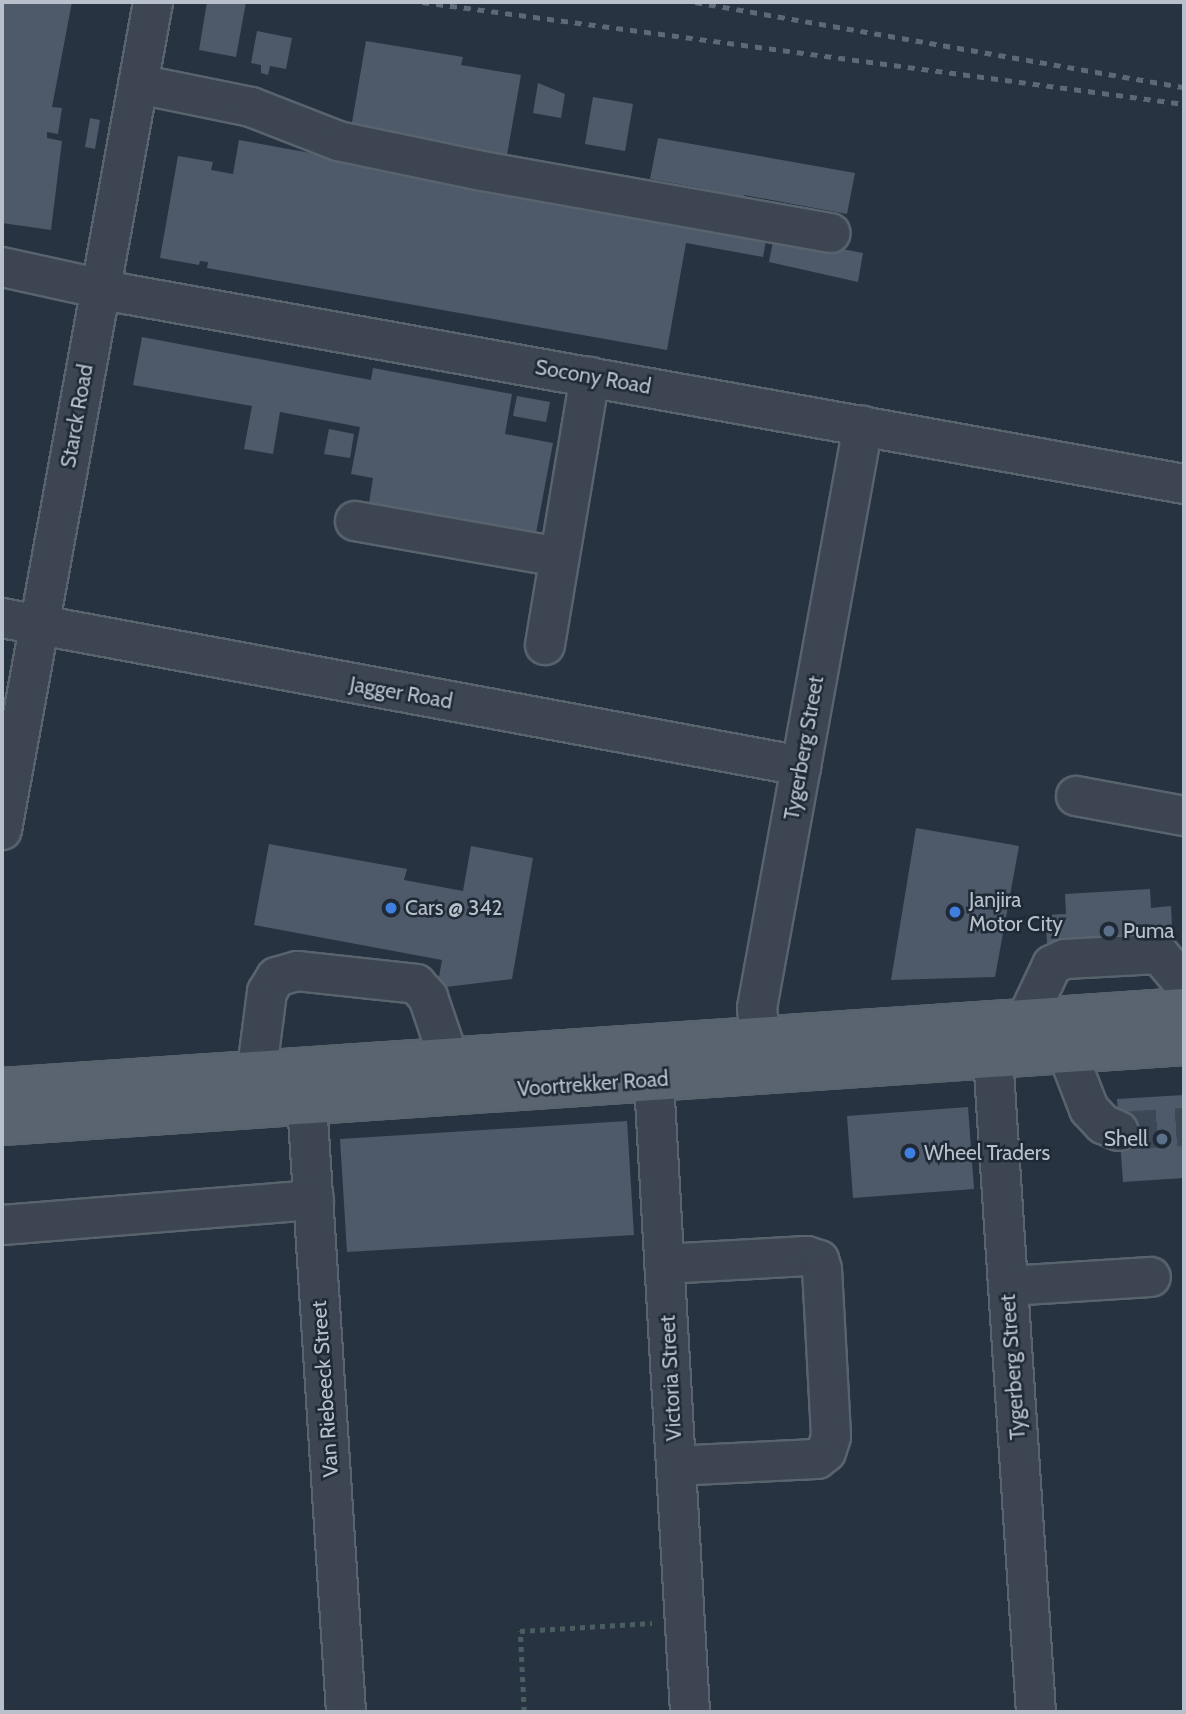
<!DOCTYPE html>
<style>
body{margin:0}
#map{position:relative;width:1186px;height:1714px;overflow:hidden;background:#273341;font-family:Cabin,sans-serif}
div>[style]{position:absolute}
.building>*{inset:0;background:#4e5a6a}
.minor-tunnel>*{height:38px;margin-top:-19px;transform-origin:0;background:repeating-linear-gradient(90deg,#3d4856 0 38px,transparent 0 57px)}
.path>*{height:4.5px;margin-top:-2.25px;transform-origin:0;background:repeating-linear-gradient(90deg,#4a5e61 0 5px,transparent 0 10px)}
.roads{filter:drop-shadow(2px 0 #59636e) drop-shadow(-2px 0 #59636e) drop-shadow(0 2px #59636e) drop-shadow(0 -2px #59636e)}
.minor>*{height:38px;margin:-19px;padding:0 19px;transform-origin:19px;border-radius:19px;background:#3c4551}
.major>*{height:38px;margin:-19px;padding:0 19px;transform-origin:19px;border-radius:19px;background:#5a6471}
.rail>*{height:5px;margin-top:-2.5px;transform-origin:0;background:repeating-linear-gradient(90deg,#5e6977 0 7px,transparent 0 14px)}
.dots>*{width:19px;height:19px;translate:-50% -50%;box-sizing:border-box;border:4px solid #202a36;border-radius:50%}
span{translate:-50% -50%;white-space:nowrap;text-align:center;line-height:1.15;-webkit-text-stroke:5px #202a36;paint-order:stroke}
.street-label{font-size:21px;color:#b8c0cb}
.poi-label{font-size:21px;color:#b8c0cb}
.left{translate:0 -50%;text-align:left}
.right{translate:-100% -50%;text-align:right}
.frame{position:absolute;inset:0;border:4px solid #b8c0cb;pointer-events:none}
</style>
<div id="map">
<div class="building">
<i style="clip-path:polygon(2px 2px,72px 2px,52px 107px,62px 108px,58px 134px,47px 132px,47px 138px,62px 141px,51px 230px,2px 223px)"></i>
<i style="clip-path:polygon(207px 2px,246px 2px,236px 57px,199px 50px)"></i>
<i style="clip-path:polygon(257px 31px,292px 38px,286px 69px,270px 66px,268px 75px,261px 73px,261px 65px,251px 63px)"></i>
<i style="clip-path:polygon(366px 41px,463px 57px,461px 65px,521px 75px,507px 155px,351px 128px)"></i>
<i style="clip-path:polygon(538px 83px,565px 94px,561px 118px,533px 113px)"></i>
<i style="clip-path:polygon(593px 97px,633px 104px,625px 151px,585px 144px)"></i>
<i style="clip-path:polygon(90px 118px,100px 120px,95px 149px,85px 147px)"></i>
<i style="clip-path:polygon(658px 138px,855px 173px,847px 214px,744px 195px,742px 206px,698px 198px,700px 188px,650px 179px)"></i>
<i style="clip-path:polygon(239px 140px,767px 236px,763px 257px,686px 243px,667px 350px,207px 268px,208px 262px,200px 261px,199px 265px,160px 258px,178px 156px,213px 162px,211px 170px,233px 174px)"></i>
<i style="clip-path:polygon(774px 236px,863px 253px,858px 282px,769px 262px)"></i>
<i style="clip-path:polygon(142px 337px,371px 380px,373px 368px,512px 394px,505px 434px,553px 443px,536px 533px,369px 503px,373px 478px,351px 474px,360px 427px,280px 412px,273px 454px,244px 449px,252px 406px,133px 385px)"></i>
<i style="clip-path:polygon(517px 396px,550px 402px,546px 422px,513px 416px)"></i>
<i style="clip-path:polygon(329px 429px,354px 434px,350px 458px,324px 454px)"></i>
<i style="clip-path:polygon(916px 828px,1019px 846px,995px 977px,891px 980px)"></i>
<i style="clip-path:polygon(269px 844px,407px 869px,404px 880px,463px 891px,471px 846px,533px 858px,512px 979px,437px 988px,442px 960px,254px 925px)"></i>
<i style="clip-path:polygon(1150px 889px,1151px 908px,1171px 906px,1173px 947px,1048px 956px,1045px 915px,1066px 914px,1065px 894px)"></i>
<i style="clip-path:polygon(1184px 1095px,1184px 1178px,1123px 1182px,1117px 1099px)"></i>
<i style="clip-path:polygon(968px 1107px,974px 1189px,853px 1198px,847px 1116px)"></i>
<i style="clip-path:polygon(627px 1121px,634px 1235px,347px 1252px,340px 1139px)"></i>
</div>
<div class="minor-tunnel">
<i style="left:1119px;top:1131px;width:65px;rotate:-3.5deg"></i>
</div>
<div class="path">
<i style="left:524px;top:1712px;width:81px;rotate:-92.8deg"></i>
<i style="left:520px;top:1631px;width:132px;rotate:-3.5deg"></i>
</div>
<div class="roads">
<div class="minor">
<i style="left:138px;top:84px;width:115px;rotate:11.5deg"></i>
<i style="left:251px;top:107px;width:93px;rotate:21.3deg"></i>
<i style="left:338px;top:141px;width:147px;rotate:11.8deg"></i>
<i style="left:482px;top:171px;width:354px;rotate:10.1deg"></i>
<i style="left:2px;top:267px;width:126px;rotate:12.4deg"></i>
<i style="left:125px;top:294px;width:1076px;rotate:10.17deg"></i>
<i style="left:355px;top:521px;width:207px;rotate:10deg"></i>
<i style="left:2px;top:618px;width:813px;rotate:10.49deg"></i>
<i style="left:545px;top:645px;width:272px;rotate:-80.5deg"></i>
<i style="left:1076px;top:796px;width:110px;rotate:10.5deg"></i>
<i style="left:2px;top:830px;width:842px;rotate:-79.66deg"></i>
<i style="left:1026px;top:1020px;width:61px;rotate:-64.7deg"></i>
<i style="left:1052px;top:965px;width:14px;rotate:-25deg"></i>
<i style="left:1065px;top:959px;width:94px;rotate:-3deg"></i>
<i style="left:1159px;top:954px;width:39px;rotate:50deg"></i>
<i style="left:991px;top:1026px;width:687px;rotate:86.25deg"></i>
<i style="left:652px;top:1047px;width:666px;rotate:86.73deg"></i>
<i style="left:1067px;top:1052px;width:61px;rotate:68.9deg"></i>
<i style="left:1089px;top:1109px;width:21px;rotate:47deg"></i>
<i style="left:1103px;top:1124px;width:17px;rotate:24deg"></i>
<i style="left:764px;top:1068px;width:60px;rotate:-96.7deg"></i>
<i style="left:757px;top:1008px;width:592px;rotate:-79.68deg"></i>
<i style="left:257px;top:1069px;width:78px;rotate:-82.6deg"></i>
<i style="left:267px;top:992px;width:17px;rotate:-59deg"></i>
<i style="left:276px;top:977px;width:22px;rotate:-16deg"></i>
<i style="left:297px;top:971px;width:120px;rotate:6.2deg"></i>
<i style="left:416px;top:984px;width:18px;rotate:47deg"></i>
<i style="left:428px;top:997px;width:62px;rotate:71.3deg"></i>
<i style="left:305px;top:1071px;width:642px;rotate:86.34deg"></i>
<i style="left:2px;top:1225px;width:313px;rotate:-4.6deg"></i>
<i style="left:664px;top:1264px;width:143px;rotate:-3.2deg"></i>
<i style="left:807px;top:1256px;width:13px;rotate:18deg"></i>
<i style="left:819px;top:1260px;width:9px;rotate:72deg"></i>
<i style="left:822px;top:1269px;width:168px;rotate:86.9deg"></i>
<i style="left:831px;top:1437px;width:16px;rotate:108deg"></i>
<i style="left:826px;top:1452px;width:11px;rotate:142deg"></i>
<i style="left:817px;top:1459px;width:141px;rotate:177.2deg"></i>
<i style="left:1008px;top:1286px;width:143px;rotate:-3.6deg"></i>
</div>
<div class="major">
<i style="left:2px;top:1088px;width:1185px;rotate:-3.87deg"></i>
<i style="left:2px;top:1125px;width:1185px;rotate:-3.87deg"></i>
</div>
</div>
<div class="rail">
<i style="left:422px;top:2px;width:769px;rotate:7.62deg"></i>
<i style="left:695px;top:2px;width:496px;rotate:9.9deg"></i>
</div>
<div class="dots">
<i style="left:391px;top:908px;background:#3f7fe0"></i>
<i style="left:955px;top:912px;background:#3f7fe0"></i>
<i style="left:1109px;top:931px;background:#5c6f8a"></i>
<i style="left:1162px;top:1139px;background:#5c6f8a"></i>
<i style="left:910px;top:1153px;background:#3f7fe0"></i>
</div>
<div class="street-label">
<span style="left:593px;top:377px;rotate:10deg">Socony Road</span>
<span style="left:77px;top:416px;rotate:-80deg">Starck Road</span>
<span style="left:401px;top:693px;rotate:10deg">Jagger Road</span>
<span style="left:804px;top:748px;rotate:-80deg">Tygerberg Street</span>
<span style="left:593px;top:1084px;rotate:-4deg">Voortrekker Road</span>
<span style="left:1013px;top:1367px;rotate:-94deg">Tygerberg Street</span>
<span style="left:671px;top:1378px;rotate:-93deg">Victoria Street</span>
<span style="left:325px;top:1389px;rotate:-94deg">Van Riebeeck Street</span>
</div>
<div class="poi-label">
<span class="left" style="left:969px;top:912px">Janjira<br>Motor City</span>
<span class="left" style="left:405px;top:908px">Cars @ 342</span>
<span class="left" style="left:1123px;top:931px">Puma</span>
<span class="right" style="left:1148px;top:1139px">Shell</span>
<span class="left" style="left:924px;top:1153px">Wheel Traders</span>
</div>
<div class="frame"></div>
</div>
